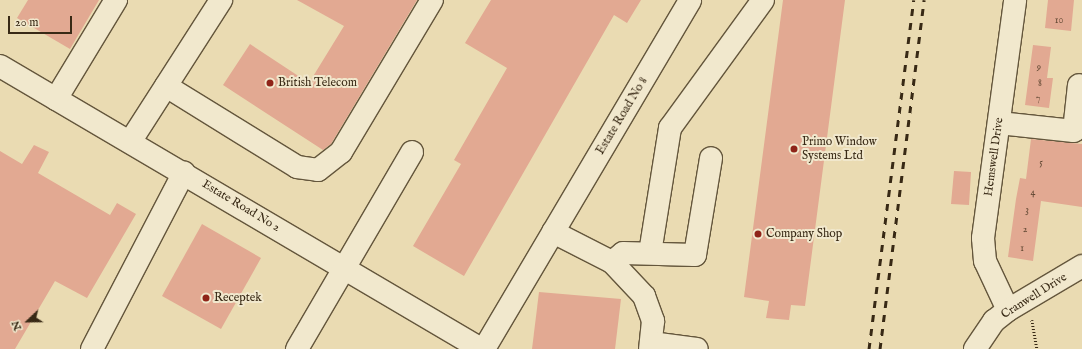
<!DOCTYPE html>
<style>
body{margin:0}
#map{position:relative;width:1082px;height:349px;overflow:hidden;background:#eadbb2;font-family:"IM FELL English",serif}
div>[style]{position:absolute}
.building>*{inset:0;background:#e2a992}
.path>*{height:2.5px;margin-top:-1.25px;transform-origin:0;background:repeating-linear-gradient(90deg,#382915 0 1px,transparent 0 3px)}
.roads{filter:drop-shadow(1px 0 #64563c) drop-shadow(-1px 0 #64563c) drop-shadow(0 1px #64563c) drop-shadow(0 -1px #64563c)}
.minor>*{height:22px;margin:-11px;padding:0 11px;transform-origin:11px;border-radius:11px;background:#f1e8cd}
.rail>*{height:3px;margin-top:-1.5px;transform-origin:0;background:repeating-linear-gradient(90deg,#382915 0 7px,transparent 0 14px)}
.dots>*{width:11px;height:11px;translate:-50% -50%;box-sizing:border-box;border:2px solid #f1e8cd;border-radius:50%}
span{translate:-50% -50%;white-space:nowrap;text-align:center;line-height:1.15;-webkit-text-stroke:4px #f1e8cd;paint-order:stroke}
.number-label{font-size:10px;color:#624934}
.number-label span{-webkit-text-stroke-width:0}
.poi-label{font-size:12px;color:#382915}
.left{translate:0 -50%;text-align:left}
.street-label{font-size:12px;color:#382915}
.north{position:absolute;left:8px;top:301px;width:40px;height:40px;-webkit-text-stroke:3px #f1e8cd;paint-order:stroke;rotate:248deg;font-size:11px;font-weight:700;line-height:16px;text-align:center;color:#382915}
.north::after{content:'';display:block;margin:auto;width:14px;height:18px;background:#382915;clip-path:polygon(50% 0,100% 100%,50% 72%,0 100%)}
.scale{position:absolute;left:8px;top:16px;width:64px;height:18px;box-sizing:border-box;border:2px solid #382915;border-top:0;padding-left:5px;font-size:12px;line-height:14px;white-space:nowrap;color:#382915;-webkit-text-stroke:3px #f1e8cd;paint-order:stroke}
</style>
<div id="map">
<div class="building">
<i style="clip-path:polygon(28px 0,99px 0,70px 49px,17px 18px)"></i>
<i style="clip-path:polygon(297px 0,417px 0,331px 144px,323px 150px,223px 85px,250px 44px,309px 83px,344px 26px)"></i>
<i style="clip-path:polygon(491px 0,641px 0,627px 23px,614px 15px,464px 276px,413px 246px,461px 164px,454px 160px,507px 68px,465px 43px)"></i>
<i style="clip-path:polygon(783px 0,845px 0,805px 306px,791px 305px,789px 320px,766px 318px,769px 301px,744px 297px)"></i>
<i style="clip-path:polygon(1048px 0,1074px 0,1071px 31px,1045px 28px)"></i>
<i style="clip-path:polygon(1033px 45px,1051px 47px,1047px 78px,1053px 78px,1049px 108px,1025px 105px)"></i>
<i style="clip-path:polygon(1031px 139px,1082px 144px,1082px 207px,1041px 201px,1033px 261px,1008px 257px,1016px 199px,1020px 178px,1026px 179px)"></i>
<i style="clip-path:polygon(34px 145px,49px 152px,38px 173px,110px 215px,117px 203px,136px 214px,87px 298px,55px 281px,15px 349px,0 349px,0 151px,22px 164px)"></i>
<i style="clip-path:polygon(954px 171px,971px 172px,969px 205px,951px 204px)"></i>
<i style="clip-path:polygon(202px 224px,261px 258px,221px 329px,162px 296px)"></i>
<i style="clip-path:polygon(539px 292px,621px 299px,615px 349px,532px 349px)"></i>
</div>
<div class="path">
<i style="left:1032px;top:320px;width:29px;rotate:80deg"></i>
</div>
<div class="roads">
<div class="minor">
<i style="left:0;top:66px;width:558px;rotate:30.47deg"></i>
<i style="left:166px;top:86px;width:154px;rotate:31.7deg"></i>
<i style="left:297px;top:167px;width:21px;rotate:8deg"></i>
<i style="left:318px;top:170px;width:29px;rotate:-38deg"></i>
<i style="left:341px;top:152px;width:177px;rotate:-59.1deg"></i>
<i style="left:56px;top:99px;width:116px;rotate:-58.8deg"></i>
<i style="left:999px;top:123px;width:75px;rotate:6.1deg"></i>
<i style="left:1074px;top:131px;width:46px;rotate:-83.8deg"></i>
<i style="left:130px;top:142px;width:169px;rotate:-57.3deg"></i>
<i style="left:553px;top:232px;width:66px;rotate:27deg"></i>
<i style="left:612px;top:262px;width:47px;rotate:46.7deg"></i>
<i style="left:644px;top:296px;width:27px;rotate:70deg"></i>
<i style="left:653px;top:321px;width:28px;rotate:96deg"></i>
<i style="left:650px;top:253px;width:127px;rotate:-80.9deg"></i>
<i style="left:670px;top:128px;width:158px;rotate:-54deg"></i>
<i style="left:612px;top:262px;width:14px;rotate:-39deg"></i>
<i style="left:623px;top:253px;width:72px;rotate:1.6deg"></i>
<i style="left:695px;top:255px;width:98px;rotate:-80.6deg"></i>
<i style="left:1008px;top:310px;width:54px;rotate:-115.1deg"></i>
<i style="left:985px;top:261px;width:23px;rotate:-95deg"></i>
<i style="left:983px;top:238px;width:240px;rotate:-82.3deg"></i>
<i style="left:651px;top:343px;width:46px;rotate:7.4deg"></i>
<i style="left:92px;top:349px;width:199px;rotate:-62.5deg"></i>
<i style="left:297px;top:349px;width:228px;rotate:-59.7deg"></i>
<i style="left:484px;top:349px;width:405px;rotate:-59.4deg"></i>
<i style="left:975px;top:349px;width:34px;rotate:-56deg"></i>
<i style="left:994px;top:321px;width:18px;rotate:-38deg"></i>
<i style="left:1008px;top:310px;width:86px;rotate:-30.7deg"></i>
</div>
</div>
<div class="rail">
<i style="left:869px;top:349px;width:352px;rotate:-82.7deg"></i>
<i style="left:880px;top:349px;width:352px;rotate:-82.8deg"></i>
</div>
<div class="dots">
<i style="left:270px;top:83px;background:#8f2418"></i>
<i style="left:794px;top:149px;background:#8f2418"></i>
<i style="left:758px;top:234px;background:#8f2418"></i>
<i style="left:206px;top:298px;background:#8f2418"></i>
</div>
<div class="number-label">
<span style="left:1059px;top:21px">10</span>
<span style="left:1039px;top:68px">9</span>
<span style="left:1040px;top:84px">8</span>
<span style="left:1038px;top:99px">7</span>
<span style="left:1041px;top:163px">5</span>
<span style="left:1033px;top:193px">4</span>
<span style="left:1027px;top:211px">3</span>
<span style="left:1025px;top:230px">2</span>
<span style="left:1022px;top:249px">1</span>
</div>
<div class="poi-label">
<span class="left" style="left:278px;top:83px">British Telecom</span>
<span class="left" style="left:802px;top:149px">Primo Window<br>Systems Ltd</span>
<span class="left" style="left:766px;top:234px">Company Shop</span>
<span class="left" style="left:214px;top:298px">Receptek</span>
</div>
<div class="street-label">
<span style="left:622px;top:116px;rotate:-59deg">Estate Road No 8</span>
<span style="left:994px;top:157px;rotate:-82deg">Hemswell Drive</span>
<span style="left:241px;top:206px;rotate:31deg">Estate Road No 2</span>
<span style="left:1034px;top:296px;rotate:-32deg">Cranwell Drive</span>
</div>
<div class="north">N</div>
<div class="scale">20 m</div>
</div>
